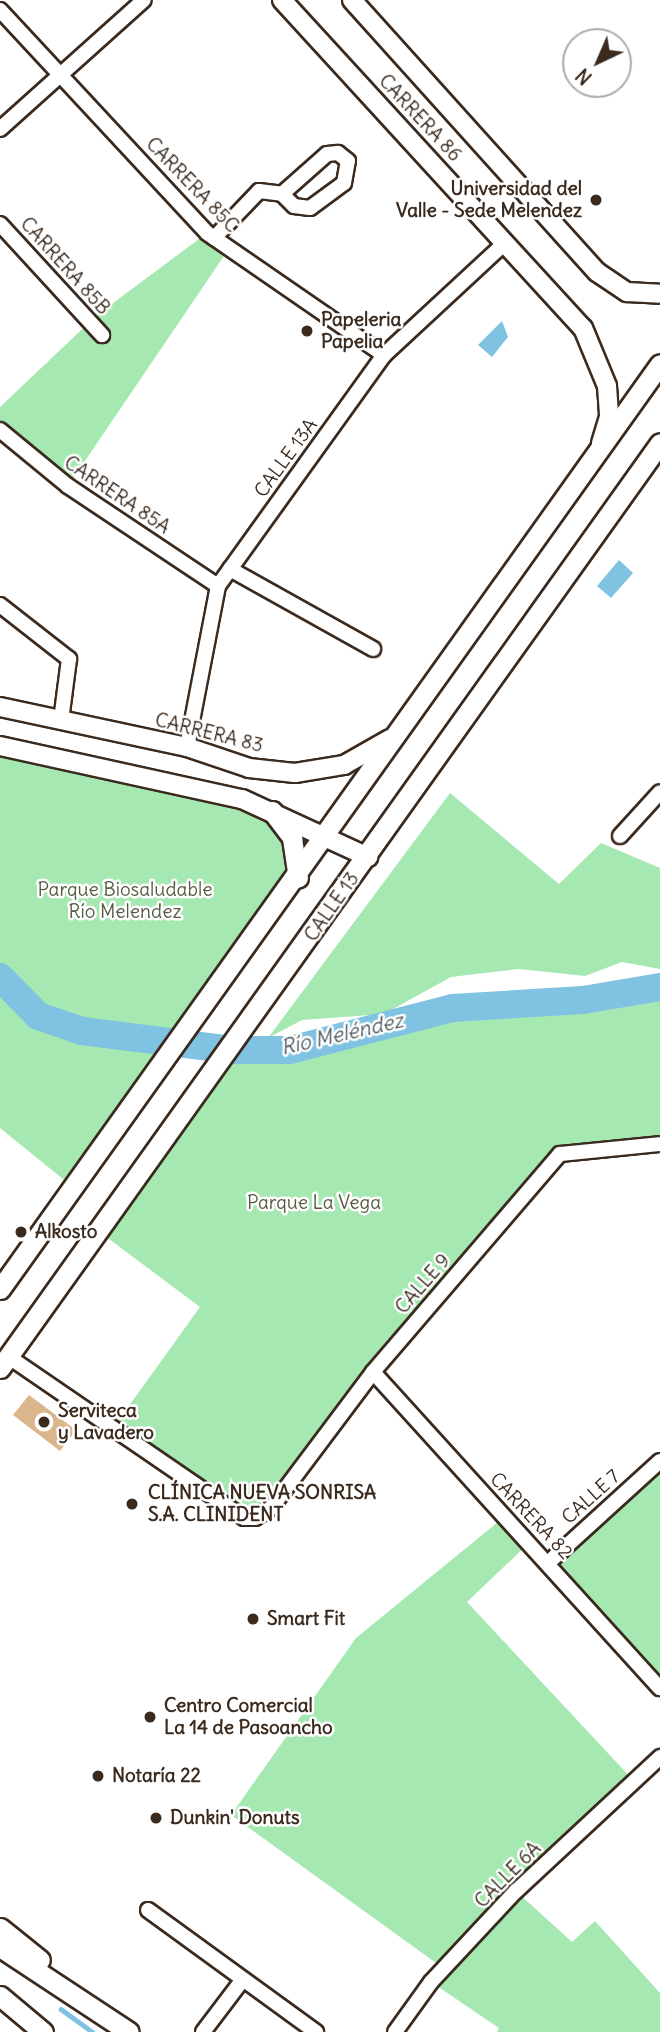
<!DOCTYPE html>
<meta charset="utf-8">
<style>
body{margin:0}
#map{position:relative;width:660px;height:2032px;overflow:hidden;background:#fff;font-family:Delius,sans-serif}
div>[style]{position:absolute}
.green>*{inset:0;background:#a6e8b1}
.water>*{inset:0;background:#80c2e1}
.stream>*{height:4.5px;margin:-2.25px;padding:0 2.25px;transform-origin:2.25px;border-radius:2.25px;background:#80c2e1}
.river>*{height:28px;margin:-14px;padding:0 14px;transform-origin:14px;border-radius:14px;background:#80c2e1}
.building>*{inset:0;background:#dbb68d}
.roads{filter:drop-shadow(2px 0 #3b2a1e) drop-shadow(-2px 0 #3b2a1e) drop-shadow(0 2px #3b2a1e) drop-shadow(0 -2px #3b2a1e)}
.minor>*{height:14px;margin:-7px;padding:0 7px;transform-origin:7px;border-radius:7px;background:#fff}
.tertiary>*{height:18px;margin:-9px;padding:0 9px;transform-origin:9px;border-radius:9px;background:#fff}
.secondary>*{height:19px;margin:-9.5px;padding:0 9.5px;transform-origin:9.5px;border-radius:9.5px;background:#fff}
.dots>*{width:19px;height:19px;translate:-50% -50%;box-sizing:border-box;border:4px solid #fff;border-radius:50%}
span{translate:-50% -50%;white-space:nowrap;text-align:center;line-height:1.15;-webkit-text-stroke:5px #fff;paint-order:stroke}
.street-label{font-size:19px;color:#3b2a1e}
.poi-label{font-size:19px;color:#3b2a1e;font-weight:700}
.right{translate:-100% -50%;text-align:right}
.left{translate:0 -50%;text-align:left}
.park-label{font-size:19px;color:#565a43}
.water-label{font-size:21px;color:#535f62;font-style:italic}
.north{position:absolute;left:562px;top:28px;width:70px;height:70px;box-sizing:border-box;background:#fff;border:2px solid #b1aaa5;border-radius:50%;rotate:224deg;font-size:19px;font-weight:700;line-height:28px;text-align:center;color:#3b2a1e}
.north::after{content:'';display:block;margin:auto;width:24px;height:32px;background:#3b2a1e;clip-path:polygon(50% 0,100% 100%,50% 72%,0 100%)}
</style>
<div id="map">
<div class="green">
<i style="clip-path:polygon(207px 233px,228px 250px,68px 486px,0 430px,0 407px,97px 315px)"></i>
<i style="clip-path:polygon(0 746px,272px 811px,297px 858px,74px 1188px,0 1128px)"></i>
<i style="clip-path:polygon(450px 793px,559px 884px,601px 843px,660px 868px,660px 969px,622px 962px,585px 976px,519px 969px,451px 977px,384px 1014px,302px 1020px,268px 1038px)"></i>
<i style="clip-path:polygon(660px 987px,660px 1144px,560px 1154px,255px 1518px,113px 1428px,200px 1307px,101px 1233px,232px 1050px,290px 1050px,452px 1008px,583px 1000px)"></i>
<i style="clip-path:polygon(660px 1461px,660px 1688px,549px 1562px)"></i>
<i style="clip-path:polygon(504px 1517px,530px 1542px,467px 1602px,634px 1781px,517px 1892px,572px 1942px,595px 1921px,660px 1993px,660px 2032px,497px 2032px,499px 2028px,431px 1982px,443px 1968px,231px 1815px,356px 1638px)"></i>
</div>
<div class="water">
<i style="clip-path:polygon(502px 321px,508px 337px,492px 357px,478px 345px)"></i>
<i style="clip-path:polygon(619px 560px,633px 573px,611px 598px,597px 586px)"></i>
</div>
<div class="stream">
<i style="left:61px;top:2009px;width:39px;rotate:36deg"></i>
</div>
<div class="river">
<i style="left:0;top:977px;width:54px;rotate:45.7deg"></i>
<i style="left:38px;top:1016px;width:46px;rotate:18.8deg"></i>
<i style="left:82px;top:1031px;width:151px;rotate:7.2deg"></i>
<i style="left:232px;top:1050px;width:58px"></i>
<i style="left:290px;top:1050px;width:167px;rotate:-14.5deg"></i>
<i style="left:452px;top:1008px;width:131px;rotate:-3.5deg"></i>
<i style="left:583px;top:1000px;width:78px;rotate:-9.6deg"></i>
</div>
<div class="building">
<i style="clip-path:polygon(29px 1395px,76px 1430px,60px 1451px,13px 1415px)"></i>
</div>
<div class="roads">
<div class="minor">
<i style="left:0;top:10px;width:304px;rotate:47.1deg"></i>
<i style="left:207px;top:233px;width:215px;rotate:34.6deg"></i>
<i style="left:0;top:129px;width:193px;rotate:-41.9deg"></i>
<i style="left:0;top:224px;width:151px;rotate:47.4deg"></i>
<i style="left:214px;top:238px;width:65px;rotate:-46.2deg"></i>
<i style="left:259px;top:191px;width:23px;rotate:7deg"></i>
<i style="left:282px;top:194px;width:17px;rotate:45deg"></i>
<i style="left:294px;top:206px;width:16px;rotate:7deg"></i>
<i style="left:310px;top:208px;width:42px;rotate:-36.3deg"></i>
<i style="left:344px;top:183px;width:22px;rotate:-80deg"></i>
<i style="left:348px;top:161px;width:13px;rotate:-141deg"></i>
<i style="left:338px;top:153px;width:11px;rotate:175deg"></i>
<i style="left:327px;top:154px;width:60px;rotate:138.4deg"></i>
<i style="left:0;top:430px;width:88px;rotate:39.5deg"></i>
<i style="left:68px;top:486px;width:180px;rotate:33.7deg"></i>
<i style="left:230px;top:569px;width:164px;rotate:29.2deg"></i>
<i style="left:0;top:605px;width:88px;rotate:38deg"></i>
<i style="left:69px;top:659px;width:63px;rotate:97.4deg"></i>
<i style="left:187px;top:747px;width:164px;rotate:-79.1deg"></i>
<i style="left:218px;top:586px;width:284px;rotate:-54.3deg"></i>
<i style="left:384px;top:355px;width:166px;rotate:-42.8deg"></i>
<i style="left:620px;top:836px;width:59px;rotate:-47.7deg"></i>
<i style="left:9px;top:1357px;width:285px;rotate:34.4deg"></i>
<i style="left:244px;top:1518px;width:11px"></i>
<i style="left:255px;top:1518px;width:19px;rotate:-32deg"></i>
<i style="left:271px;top:1508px;width:170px;rotate:-53.1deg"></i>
<i style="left:373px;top:1372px;width:287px;rotate:-49.4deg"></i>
<i style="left:560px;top:1154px;width:100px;rotate:-5.7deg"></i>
<i style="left:373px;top:1372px;width:427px;rotate:47.8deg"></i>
<i style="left:549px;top:1562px;width:150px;rotate:-42.3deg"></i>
<i style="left:148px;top:1910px;width:208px;rotate:36deg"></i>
<i style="left:203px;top:2032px;width:63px;rotate:-52.8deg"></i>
<i style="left:395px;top:2032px;width:62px;rotate:-54.2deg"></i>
<i style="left:431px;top:1982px;width:125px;rotate:-47deg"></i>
<i style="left:516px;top:1891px;width:197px;rotate:-42.9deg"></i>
</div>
<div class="tertiary">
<i style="left:282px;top:0;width:445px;rotate:47.5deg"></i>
<i style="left:583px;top:328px;width:63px;rotate:67.5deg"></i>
<i style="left:607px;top:386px;width:31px;rotate:86deg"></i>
<i style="left:609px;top:417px;width:28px;rotate:107deg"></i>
<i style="left:352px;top:0;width:366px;rotate:48deg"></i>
<i style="left:597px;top:272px;width:36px;rotate:34deg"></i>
<i style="left:627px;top:292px;width:33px;rotate:3deg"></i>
<i style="left:0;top:707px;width:191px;rotate:12.1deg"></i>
<i style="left:187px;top:747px;width:65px;rotate:18.7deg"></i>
<i style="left:249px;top:768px;width:46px;rotate:6.2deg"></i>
<i style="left:295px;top:773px;width:50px;rotate:-9.3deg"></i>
<i style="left:344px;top:765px;width:53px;rotate:-29.5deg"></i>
<i style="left:0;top:746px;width:248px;rotate:12.4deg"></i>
<i style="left:242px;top:799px;width:139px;rotate:24.7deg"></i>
</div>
<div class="secondary">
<i style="left:272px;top:811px;width:34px;rotate:53deg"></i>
<i style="left:292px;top:838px;width:40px;rotate:81.5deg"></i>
<i style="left:0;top:1289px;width:1136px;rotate:-54.49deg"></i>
<i style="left:0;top:1368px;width:1136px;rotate:-54.49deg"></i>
<i style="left:0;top:1928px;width:51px;rotate:38.7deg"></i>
<i style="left:0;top:1947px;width:154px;rotate:33.4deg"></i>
<i style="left:0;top:1996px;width:56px;rotate:39.9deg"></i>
</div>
</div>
<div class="dots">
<i style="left:596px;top:200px;background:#3b2a1e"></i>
<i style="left:307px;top:331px;background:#3b2a1e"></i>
<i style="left:21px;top:1232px;background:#3b2a1e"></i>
<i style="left:44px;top:1422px;background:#3b2a1e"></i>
<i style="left:132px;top:1504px;background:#3b2a1e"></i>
<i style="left:253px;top:1619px;background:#3b2a1e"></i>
<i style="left:150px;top:1717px;background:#3b2a1e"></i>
<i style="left:98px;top:1776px;background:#3b2a1e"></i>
<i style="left:156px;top:1818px;background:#3b2a1e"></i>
</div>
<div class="street-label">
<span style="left:420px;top:118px;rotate:47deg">CARRERA 86</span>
<span style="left:192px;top:185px;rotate:46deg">CARRERA 85C</span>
<span style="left:65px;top:266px;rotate:48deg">CARRERA 85B</span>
<span style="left:286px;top:458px;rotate:-54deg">CALLE 13A</span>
<span style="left:117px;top:495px;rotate:34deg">CARRERA 85A</span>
<span style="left:209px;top:733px;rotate:14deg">CARRERA 83</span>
<span style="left:332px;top:907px;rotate:-55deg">CALLE 13</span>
<span style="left:423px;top:1284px;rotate:-49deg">CALLE 9</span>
<span style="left:591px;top:1497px;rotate:-42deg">CALLE 7</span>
<span style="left:531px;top:1516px;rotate:47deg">CARRERA 82</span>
<span style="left:508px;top:1875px;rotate:-45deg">CALLE 6A</span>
</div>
<div class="poi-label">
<span class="right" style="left:582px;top:200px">Universidad del<br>Valle - Sede Melendez</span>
<span class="left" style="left:321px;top:331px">Papeleria<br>Papelia</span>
<span class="left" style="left:35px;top:1232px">Alkosto</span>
<span class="left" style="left:58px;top:1422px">Serviteca<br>y Lavadero</span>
<span class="left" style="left:148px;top:1504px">CLÍNICA NUEVA SONRISA<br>S.A. CLINIDENT</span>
<span class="left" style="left:267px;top:1619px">Smart Fit</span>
<span class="left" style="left:164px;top:1717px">Centro Comercial<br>La 14 de Pasoancho</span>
<span class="left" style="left:112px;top:1776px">Notaría 22</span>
<span class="left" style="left:170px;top:1818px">Dunkin' Donuts</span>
</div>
<div class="park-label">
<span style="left:125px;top:901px">Parque Biosaludable<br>Río Melendez</span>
<span style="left:314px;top:1203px">Parque La Vega</span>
</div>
<div class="water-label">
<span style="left:342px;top:1034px;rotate:-13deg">Río Meléndez</span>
</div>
<div class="north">N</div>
</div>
